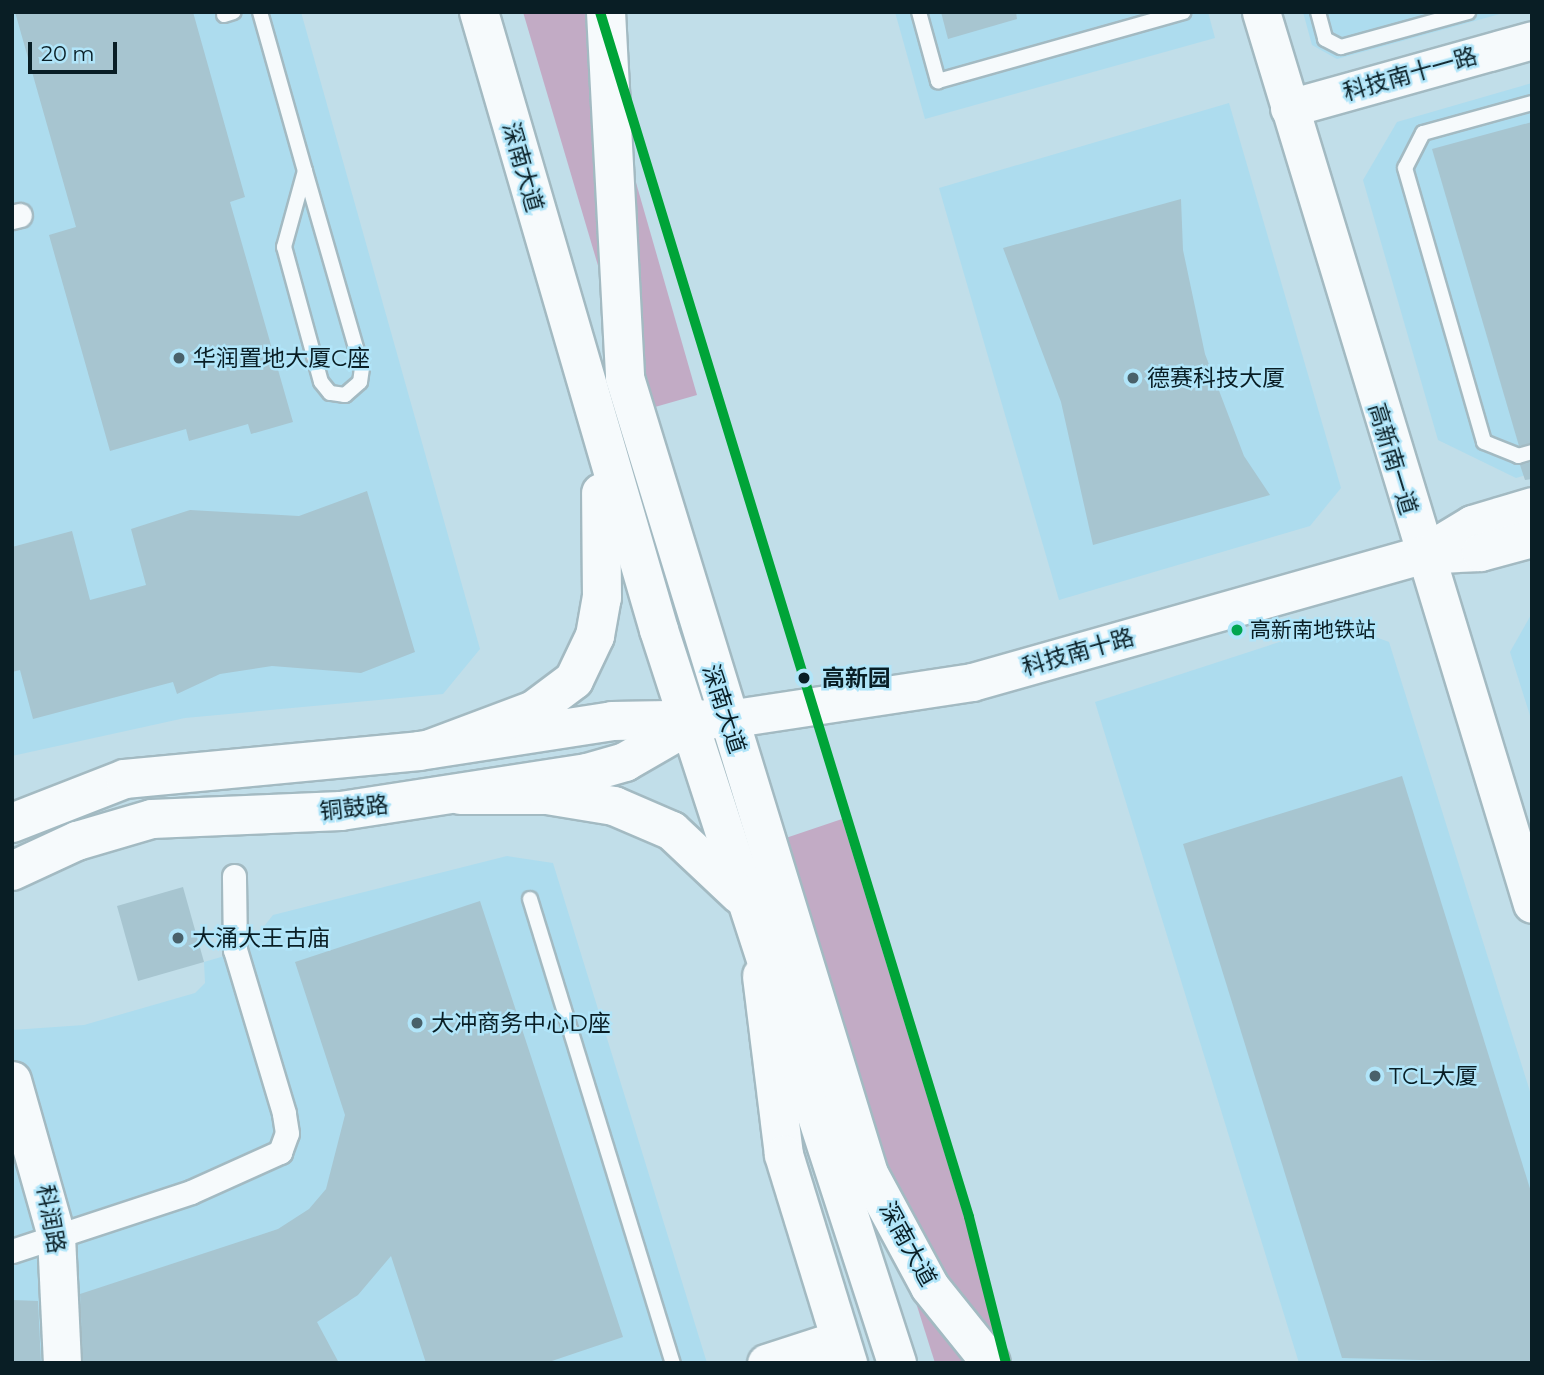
<!DOCTYPE html>
<meta charset="utf-8">
<style>
body{margin:0}
#map{position:relative;width:1544px;height:1375px;overflow:hidden;background:#c1dee9;font-family:Montserrat,"Noto Sans SC",sans-serif}
div>[style]{position:absolute}
.built>*{inset:0;background:#addcee}
.forest>*{inset:0;background:#c2abc5}
.building>*{inset:0;background:#a7c5d0}
.roads{filter:drop-shadow(2px 0 #a3bac2) drop-shadow(-2px 0 #a3bac2) drop-shadow(0 2px #a3bac2) drop-shadow(0 -2px #a3bac2)}
.service>*{height:14px;margin:-7px;padding:0 7px;transform-origin:7px;border-radius:7px;background:#f6fafc}
.pedestrian>*{height:23px;margin:-11.5px;padding:0 11.5px;transform-origin:11.5px;border-radius:11.5px;background:#f6fafc}
.tertiary>*{height:37px;margin:-18.5px;padding:0 18.5px;transform-origin:18.5px;border-radius:18.5px;background:#f6fafc}
.secondary>*{height:38px;margin:-19px;padding:0 19px;transform-origin:19px;border-radius:19px;background:#f6fafc}
.primary>*{height:38px;margin:-19px;padding:0 19px;transform-origin:19px;border-radius:19px;background:#f6fafc}
.metro-1>*{height:10px;margin:-5px;padding:0 5px;transform-origin:5px;border-radius:5px;background:#00a438}
.dots>*{width:19px;height:19px;translate:-50% -50%;box-sizing:border-box;border:4px solid #b1e5f9;border-radius:50%}
span{translate:-50% -50%;white-space:nowrap;text-align:center;line-height:1.15;-webkit-text-stroke:5px #b1e5f9;paint-order:stroke}
.bus-label{font-size:21px;color:#091e25}
.left{translate:0 -50%;text-align:left}
.street-label{font-size:23px;color:#091e25}
.poi-label{font-size:23px;color:#091e25}
.stop-label{font-size:23px;color:#091e25;font-weight:700}
.frame{position:absolute;inset:0;border:14px solid #091e25;pointer-events:none}
.scale{position:absolute;left:28px;top:42px;width:89px;height:32px;box-sizing:border-box;border:4px solid #091e25;border-top:0;padding-left:9px;font-size:21px;line-height:24px;white-space:nowrap;color:#091e25;-webkit-text-stroke:5px #b1e5f9;paint-order:stroke}
</style>
<div id="map">
<div class="built">
<i style="clip-path:polygon(12px 12px,301px 12px,480px 649px,443px 694px,185px 718px,12px 756px)"></i>
<i style="clip-path:polygon(895px 12px,1208px 12px,1215px 38px,925px 119px)"></i>
<i style="clip-path:polygon(1303px 12px,1507px 12px,1337px 59px,1312px 45px)"></i>
<i style="clip-path:polygon(1532px 83px,1532px 473px,1516px 478px,1438px 440px,1363px 180px,1397px 122px)"></i>
<i style="clip-path:polygon(1229px 103px,1341px 488px,1310px 526px,1059px 600px,939px 188px)"></i>
<i style="clip-path:polygon(1532px 613px,1532px 722px,1510px 652px)"></i>
<i style="clip-path:polygon(1338px 623px,1389px 642px,1532px 1098px,1532px 1363px,1299px 1363px,1095px 702px)"></i>
<i style="clip-path:polygon(507px 856px,553px 863px,707px 1363px,12px 1363px,12px 1030px,84px 1025px,195px 993px,205px 983px,204px 962px,245px 950px,273px 915px)"></i>
</div>
<div class="forest">
<i style="clip-path:polygon(523px 12px,587px 12px,697px 395px,641px 411px)"></i>
<i style="clip-path:polygon(842px 819px,1009px 1363px,935px 1363px,771px 843px)"></i>
</div>
<div class="building">
<i style="clip-path:polygon(15px 12px,193px 12px,245px 197px,230px 202px,293px 422px,251px 434px,248px 424px,189px 441px,186px 429px,110px 451px,49px 235px,76px 227px)"></i>
<i style="clip-path:polygon(941px 12px,1016px 12px,1017px 19px,948px 39px)"></i>
<i style="clip-path:polygon(1532px 122px,1532px 443px,1519px 446px,1432px 149px)"></i>
<i style="clip-path:polygon(1181px 199px,1183px 250px,1205px 354px,1244px 456px,1270px 495px,1093px 545px,1061px 402px,1003px 248px)"></i>
<i style="clip-path:polygon(1532px 462px,1532px 479px,1525px 480px,1520px 465px)"></i>
<i style="clip-path:polygon(367px 491px,415px 652px,361px 673px,272px 666px,220px 674px,177px 694px,173px 682px,33px 719px,20px 670px,12px 672px,12px 547px,72px 531px,90px 600px,146px 585px,131px 529px,190px 510px,299px 516px)"></i>
<i style="clip-path:polygon(1402px 776px,1532px 1195px,1532px 1363px,1342px 1358px,1183px 844px)"></i>
<i style="clip-path:polygon(183px 887px,204px 962px,138px 981px,117px 906px)"></i>
<i style="clip-path:polygon(480px 901px,623px 1337px,546px 1363px,426px 1363px,391px 1256px,358px 1295px,317px 1322px,339px 1363px,83px 1363px,80px 1294px,278px 1229px,309px 1209px,326px 1189px,345px 1115px,295px 962px)"></i>
<i style="clip-path:polygon(12px 1300px,38px 1301px,41px 1363px,12px 1363px)"></i>
</div>
<div class="roads">
<div class="service">
<i style="left:260px;top:12px;width:165px;rotate:74.2deg"></i>
<i style="left:305px;top:171px;width:205px;rotate:73.9deg"></i>
<i style="left:362px;top:368px;width:14px;rotate:98deg"></i>
<i style="left:360px;top:382px;width:20px;rotate:139deg"></i>
<i style="left:345px;top:395px;width:15px;rotate:-172deg"></i>
<i style="left:330px;top:393px;width:14px;rotate:-129deg"></i>
<i style="left:321px;top:382px;width:140px;rotate:-105.3deg"></i>
<i style="left:284px;top:247px;width:79px;rotate:-74.6deg"></i>
<i style="left:919px;top:12px;width:72px;rotate:74.6deg"></i>
<i style="left:938px;top:81px;width:255px;rotate:-15.7deg"></i>
<i style="left:1318px;top:12px;width:28px;rotate:75deg"></i>
<i style="left:1325px;top:39px;width:18px;rotate:27deg"></i>
<i style="left:1341px;top:47px;width:132px;rotate:-15.4deg"></i>
<i style="left:224px;top:15px;width:10px;rotate:-17deg"></i>
<i style="left:1532px;top:103px;width:113px;rotate:164.6deg"></i>
<i style="left:1423px;top:133px;width:39px;rotate:117deg"></i>
<i style="left:1405px;top:168px;width:285px;rotate:73.9deg"></i>
<i style="left:1484px;top:442px;width:37px;rotate:22deg"></i>
<i style="left:1518px;top:456px;width:15px;rotate:-16deg"></i>
<i style="left:530px;top:899px;width:486px;rotate:72.9deg"></i>
</div>
<div class="pedestrian">
<i style="left:12px;top:217px;width:8px;rotate:-14deg"></i>
<i style="left:12px;top:1251px;width:188px;rotate:-18.2deg"></i>
<i style="left:191px;top:1192px;width:98px;rotate:-24.2deg"></i>
<i style="left:280px;top:1152px;width:20px;rotate:-70deg"></i>
<i style="left:287px;top:1133px;width:20px;rotate:-99deg"></i>
<i style="left:284px;top:1113px;width:170px;rotate:-106.7deg"></i>
<i style="left:235px;top:950px;width:74px;rotate:-90.8deg"></i>
</div>
<div class="tertiary">
<i style="left:1261px;top:12px;width:932px;rotate:73.1deg"></i>
<i style="left:1289px;top:108px;width:252px;rotate:-15.6deg"></i>
<i style="left:1424px;top:553px;width:56px;rotate:-31.1deg"></i>
<i style="left:1472px;top:524px;width:63px;rotate:-16.7deg"></i>
<i style="left:728px;top:719px;width:247px;rotate:-8.6deg"></i>
<i style="left:972px;top:682px;width:467px;rotate:-15.8deg"></i>
<i style="left:1421px;top:555px;width:59px;rotate:-2.9deg"></i>
<i style="left:1480px;top:552px;width:54px;rotate:-15.1deg"></i>
<i style="left:12px;top:1080px;width:162px;rotate:74.2deg"></i>
<i style="left:56px;top:1236px;width:127px;rotate:87.3deg"></i>
<i style="left:766px;top:1363px;width:78px;rotate:-18deg"></i>
</div>
<div class="secondary">
<i style="left:12px;top:823px;width:121px;rotate:-21.3deg"></i>
<i style="left:125px;top:779px;width:295px;rotate:-5.4deg"></i>
<i style="left:419px;top:751px;width:195px;rotate:-8.8deg"></i>
<i style="left:612px;top:721px;width:116px;rotate:-1deg"></i>
<i style="left:12px;top:871px;width:72px;rotate:-24.8deg"></i>
<i style="left:77px;top:841px;width:78px;rotate:-16.3deg"></i>
<i style="left:152px;top:819px;width:189px;rotate:-2.4deg"></i>
<i style="left:341px;top:811px;width:249px;rotate:-8.8deg"></i>
<i style="left:587px;top:773px;width:40px;rotate:-16deg"></i>
<i style="left:625px;top:762px;width:76px;rotate:-29.9deg"></i>
<i style="left:762px;top:976px;width:180px;rotate:83deg"></i>
<i style="left:784px;top:1155px;width:218px;rotate:72.9deg"></i>
</div>
<div class="primary">
<i style="left:479px;top:12px;width:644px;rotate:73.76deg"></i>
<i style="left:659px;top:630px;width:771px;rotate:72.01deg"></i>
<i style="left:606px;top:12px;width:366px;rotate:87deg"></i>
<i style="left:625px;top:378px;width:833px;rotate:72.96deg"></i>
<i style="left:869px;top:1174px;width:128px;rotate:61.6deg"></i>
<i style="left:930px;top:1287px;width:97px;rotate:51.2deg"></i>
<i style="left:430px;top:749px;width:111px;rotate:-20.6deg"></i>
<i style="left:534px;top:710px;width:50px;rotate:-36.9deg"></i>
<i style="left:574px;top:680px;width:49px;rotate:-64.5deg"></i>
<i style="left:595px;top:636px;width:39px;rotate:-80deg"></i>
<i style="left:602px;top:598px;width:105px;rotate:-90.5deg"></i>
<i style="left:460px;top:795px;width:87px"></i>
<i style="left:547px;top:795px;width:68px;rotate:9.3deg"></i>
<i style="left:614px;top:806px;width:63px;rotate:23.3deg"></i>
<i style="left:672px;top:831px;width:93px;rotate:43.3deg"></i>
</div>
</div>
<div class="metro-1">
<i style="left:600px;top:12px;width:1260px;rotate:72.97deg"></i>
<i style="left:969px;top:1217px;width:151px;rotate:75.8deg"></i>
</div>
<div class="dots">
<i style="left:179px;top:358px;background:#49616a"></i>
<i style="left:1133px;top:378px;background:#49616a"></i>
<i style="left:1237px;top:630px;background:#00a651"></i>
<i style="left:804px;top:678px;background:#091e25"></i>
<i style="left:178px;top:938px;background:#49616a"></i>
<i style="left:417px;top:1023px;background:#49616a"></i>
<i style="left:1375px;top:1076px;background:#49616a"></i>
</div>
<div class="bus-label">
<span class="left" style="left:1250px;top:630px">高新南地铁站</span>
</div>
<div class="street-label">
<span style="left:1410px;top:74px;rotate:-16deg">科技南十一路</span>
<span style="left:523px;top:167px;rotate:74deg">深南大道</span>
<span style="left:1393px;top:459px;rotate:73deg">高新南一道</span>
<span style="left:1078px;top:652px;rotate:-16deg">科技南十路</span>
<span style="left:724px;top:709px;rotate:72deg">深南大道</span>
<span style="left:354px;top:808px;rotate:-6deg">铜鼓路</span>
<span style="left:51px;top:1219px;rotate:80deg">科润路</span>
<span style="left:908px;top:1244px;rotate:61deg">深南大道</span>
</div>
<div class="poi-label">
<span class="left" style="left:193px;top:358px">华润置地大厦C座</span>
<span class="left" style="left:1147px;top:378px">德赛科技大厦</span>
<span class="left" style="left:192px;top:938px">大涌大王古庙</span>
<span class="left" style="left:431px;top:1023px">大冲商务中心D座</span>
<span class="left" style="left:1389px;top:1076px">TCL大厦</span>
</div>
<div class="stop-label">
<span class="left" style="left:822px;top:678px">高新园</span>
</div>
<div class="frame"></div>
<div class="scale">20 m</div>
</div>
